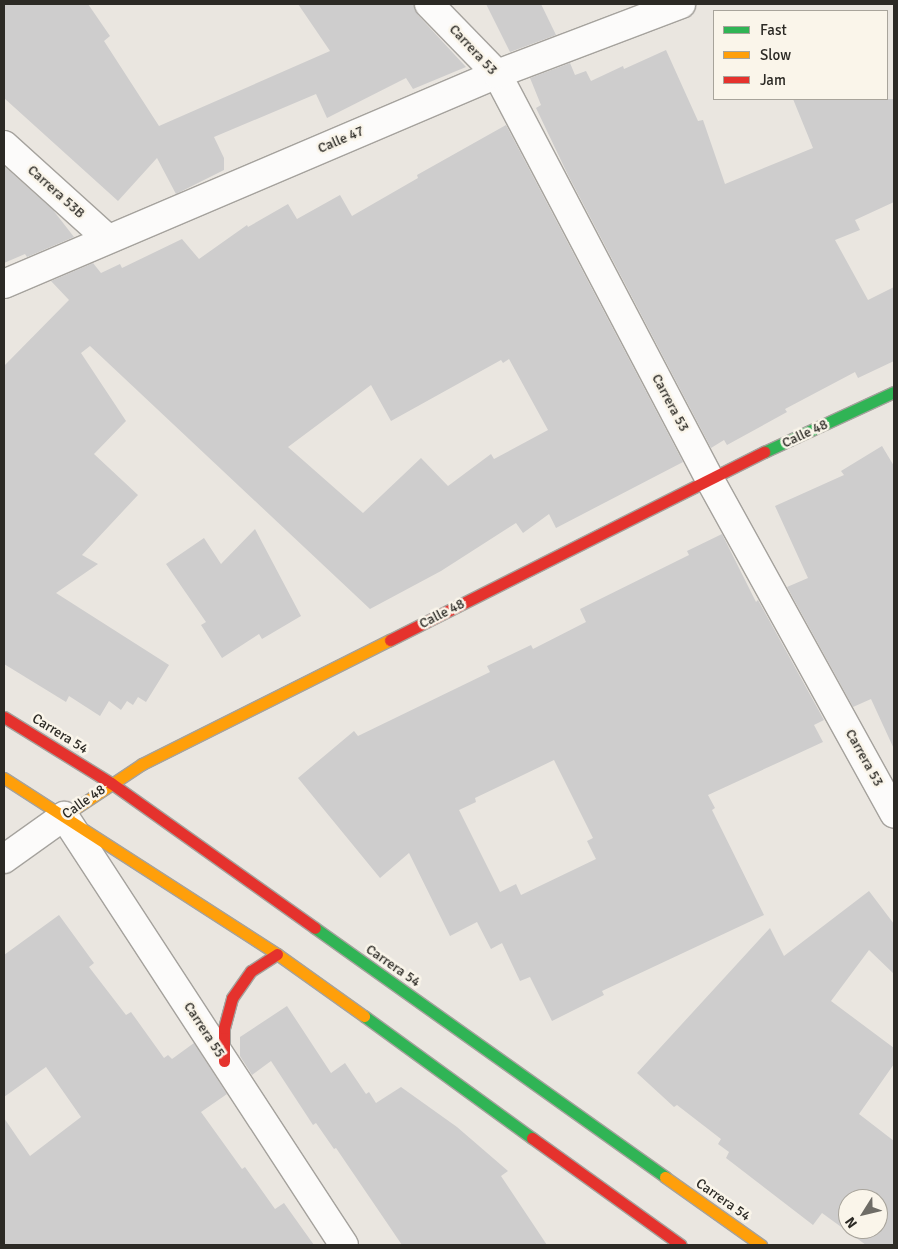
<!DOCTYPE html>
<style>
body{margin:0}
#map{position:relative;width:898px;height:1249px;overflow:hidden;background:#eae6e0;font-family:Signika,sans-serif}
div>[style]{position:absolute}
.building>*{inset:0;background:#cecdcd}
.roads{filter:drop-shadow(1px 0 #a5a29d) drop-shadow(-1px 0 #a5a29d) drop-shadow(0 1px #a5a29d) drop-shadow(0 -1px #a5a29d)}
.street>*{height:28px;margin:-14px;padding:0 14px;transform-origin:14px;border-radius:14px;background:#fcfbfa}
.fast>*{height:11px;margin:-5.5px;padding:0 5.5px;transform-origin:5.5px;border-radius:5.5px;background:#30b455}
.slow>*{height:11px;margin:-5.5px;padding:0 5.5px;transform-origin:5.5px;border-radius:5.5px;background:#ff9f0a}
.jam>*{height:11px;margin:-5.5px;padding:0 5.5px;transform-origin:5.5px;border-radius:5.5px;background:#e5322d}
span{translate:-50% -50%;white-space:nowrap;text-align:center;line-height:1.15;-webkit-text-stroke:5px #faf5ea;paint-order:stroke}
.street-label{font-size:14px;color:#2c2a25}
.frame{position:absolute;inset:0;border:5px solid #2c2a25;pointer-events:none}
.legend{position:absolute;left:713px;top:10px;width:175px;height:90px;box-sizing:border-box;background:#faf5ea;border:1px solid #a8a49b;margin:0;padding:6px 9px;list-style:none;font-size:15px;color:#2c2a25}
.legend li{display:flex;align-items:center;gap:10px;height:25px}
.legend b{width:25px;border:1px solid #a8a49b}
.north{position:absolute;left:838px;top:1189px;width:50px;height:50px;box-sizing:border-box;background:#faf5ea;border:1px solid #a8a49b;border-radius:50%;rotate:234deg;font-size:14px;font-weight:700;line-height:20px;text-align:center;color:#2c2a25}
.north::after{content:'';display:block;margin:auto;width:18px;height:22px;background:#6e6c66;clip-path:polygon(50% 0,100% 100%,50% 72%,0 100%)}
</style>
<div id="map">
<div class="building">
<i style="clip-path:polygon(4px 4px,88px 4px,110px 36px,104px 41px,159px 126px,330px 51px,298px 4px,414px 4px,418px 15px,466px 67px,413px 89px,406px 78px,327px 118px,316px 94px,214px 137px,224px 158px,224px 170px,176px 194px,157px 158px,118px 201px,4px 98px)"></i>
<i style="clip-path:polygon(486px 4px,541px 4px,556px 35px,510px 52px)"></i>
<i style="clip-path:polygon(666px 50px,698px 121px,703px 120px,725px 184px,813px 148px,793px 99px,894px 99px,894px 202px,855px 220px,860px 230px,835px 240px,868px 300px,894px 287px,894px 361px,858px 378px,855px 372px,785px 409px,787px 412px,727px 445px,724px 440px,711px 448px,568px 175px,536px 108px,541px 105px,530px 78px,570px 63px,575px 75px,586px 71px,591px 81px,623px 66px,624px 69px)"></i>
<i style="clip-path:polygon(evenodd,506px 125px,683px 462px,556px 528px,549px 514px,523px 533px,516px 523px,441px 571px,370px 609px,90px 346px,81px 353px,126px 421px,94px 454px,138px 495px,82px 555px,98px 564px,56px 593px,169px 665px,146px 702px,138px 697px,133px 705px,127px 701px,121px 710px,109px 701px,100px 716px,69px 696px,66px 702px,4px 664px,4px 366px,69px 300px,51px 281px,93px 263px,101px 273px,120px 264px,122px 268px,182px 239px,199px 259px,247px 225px,248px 227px,288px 204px,297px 219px,340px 195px,352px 216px,418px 178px,417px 175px,506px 125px,509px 359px,548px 430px,494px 459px,491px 454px,448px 486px,421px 458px,363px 513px,288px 447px,371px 385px,391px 421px,501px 360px,503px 363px,509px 359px)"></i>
<i style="clip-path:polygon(4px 166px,53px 210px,74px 237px,27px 257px,25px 254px,4px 263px)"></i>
<i style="clip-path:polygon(882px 446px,894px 466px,894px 749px,871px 699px,853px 707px,787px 587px,808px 578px,775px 506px,844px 475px,841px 471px)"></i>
<i style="clip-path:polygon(255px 529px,301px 616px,262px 639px,259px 634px,222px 658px,201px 625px,206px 622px,166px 564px,204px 538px,221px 564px)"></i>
<i style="clip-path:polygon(evenodd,722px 534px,756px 602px,758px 600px,824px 720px,814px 725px,823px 742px,708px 795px,715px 808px,712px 810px,764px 915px,602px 991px,604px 995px,552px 1021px,530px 977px,520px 981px,502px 943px,491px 949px,477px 922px,450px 936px,409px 853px,380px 878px,298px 778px,354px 731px,358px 736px,490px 672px,487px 666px,531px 645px,533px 649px,586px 622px,580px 609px,689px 555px,687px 551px,722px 534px,554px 760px,593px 838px,587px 841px,596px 859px,521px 895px,516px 884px,500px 892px,459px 810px,476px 802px,475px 798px,554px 760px)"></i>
<i style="clip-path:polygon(evenodd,869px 891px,894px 924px,894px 974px,869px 950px,831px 1001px,894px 1048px,894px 1064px,859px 1114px,894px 1141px,894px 1245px,866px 1245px,822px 1213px,813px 1225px,726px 1158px,729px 1152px,718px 1144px,721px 1139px,677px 1105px,674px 1107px,637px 1073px,770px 928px,784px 956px,869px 891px,848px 1199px,878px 1199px,878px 1229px,848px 1229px,848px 1199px)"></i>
<i style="clip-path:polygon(59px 915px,94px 963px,89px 967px,126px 1015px,131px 1012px,164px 1058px,168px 1055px,172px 1059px,194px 1043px,227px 1094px,201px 1112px,242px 1169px,245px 1167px,275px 1209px,284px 1203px,314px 1245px,4px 1245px,4px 1118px,30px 1156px,81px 1117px,46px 1067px,4px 1097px,4px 955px)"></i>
<i style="clip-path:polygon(287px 1006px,331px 1073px,345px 1063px,366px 1094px,369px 1092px,376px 1103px,401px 1087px,457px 1127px,508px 1171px,501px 1176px,547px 1245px,402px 1245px,336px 1148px,334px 1149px,316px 1123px,313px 1125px,271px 1061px,252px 1075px,240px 1056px,240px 1037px)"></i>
</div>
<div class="roads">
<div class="street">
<i style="left:429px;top:4px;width:98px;rotate:45.8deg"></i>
<i style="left:497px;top:74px;width:458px;rotate:62.3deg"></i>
<i style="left:710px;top:480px;width:381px;rotate:61.1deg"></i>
<i style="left:4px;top:145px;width:140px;rotate:42.1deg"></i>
<i style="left:4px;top:284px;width:536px;rotate:-23.07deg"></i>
<i style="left:497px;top:74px;width:197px;rotate:-20.8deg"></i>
<i style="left:4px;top:859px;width:74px;rotate:-35.6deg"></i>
<i style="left:64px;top:816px;width:512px;rotate:56.87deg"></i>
</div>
<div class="fast">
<i style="left:764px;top:452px;width:143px;rotate:-24.8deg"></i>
<i style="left:315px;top:928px;width:430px;rotate:35.4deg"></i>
<i style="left:364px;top:1016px;width:208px;rotate:36deg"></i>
</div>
<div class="slow">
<i style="left:4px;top:778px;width:325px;rotate:32.8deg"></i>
<i style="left:277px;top:954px;width:107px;rotate:35.5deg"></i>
<i style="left:64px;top:816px;width:94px;rotate:-33.7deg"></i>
<i style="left:142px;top:764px;width:277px;rotate:-26.6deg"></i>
<i style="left:665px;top:1177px;width:118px;rotate:35.3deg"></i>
</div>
<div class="jam">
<i style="left:390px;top:640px;width:419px;rotate:-26.7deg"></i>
<i style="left:4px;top:717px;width:126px;rotate:31.7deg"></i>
<i style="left:111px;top:783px;width:250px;rotate:35.4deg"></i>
<i style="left:224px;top:1061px;width:33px;rotate:-90deg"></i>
<i style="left:224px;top:1028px;width:31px;rotate:-75deg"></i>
<i style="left:232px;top:998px;width:33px;rotate:-55deg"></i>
<i style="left:251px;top:971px;width:31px;rotate:-33deg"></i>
<i style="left:532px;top:1138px;width:183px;rotate:35.7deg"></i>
</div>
</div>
<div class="street-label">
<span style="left:473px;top:50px;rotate:47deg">Carrera 53</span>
<span style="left:341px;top:140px;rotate:-23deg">Calle 47</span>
<span style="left:56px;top:192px;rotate:42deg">Carrera 53B</span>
<span style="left:670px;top:403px;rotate:62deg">Carrera 53</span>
<span style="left:805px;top:434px;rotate:-25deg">Calle 48</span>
<span style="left:442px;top:614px;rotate:-27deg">Calle 48</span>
<span style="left:60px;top:734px;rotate:32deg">Carrera 54</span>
<span style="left:864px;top:758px;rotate:61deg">Carrera 53</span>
<span style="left:84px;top:802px;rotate:-35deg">Calle 48</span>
<span style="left:393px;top:966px;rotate:35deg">Carrera 54</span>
<span style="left:204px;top:1030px;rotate:57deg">Carrera 55</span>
<span style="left:723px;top:1200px;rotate:35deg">Carrera 54</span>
</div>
<div class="frame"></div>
<ul class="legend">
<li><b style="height:6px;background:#30b455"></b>Fast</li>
<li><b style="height:6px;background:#ff9f0a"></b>Slow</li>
<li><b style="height:6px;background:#e5322d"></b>Jam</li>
</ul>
<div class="north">N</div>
</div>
